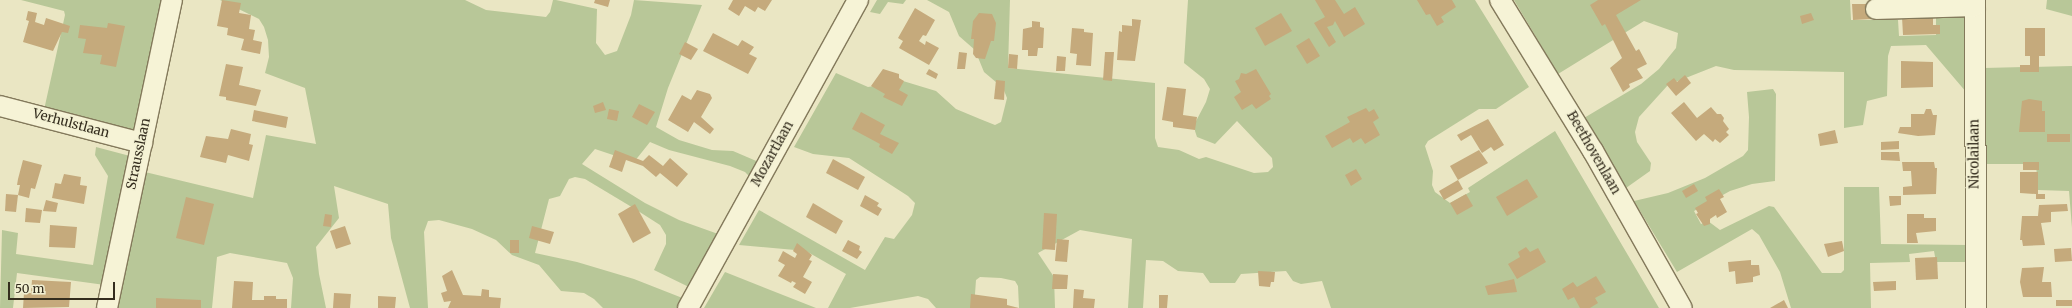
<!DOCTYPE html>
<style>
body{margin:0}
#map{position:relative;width:2072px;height:308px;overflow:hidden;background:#eae6c3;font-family:Merriweather,serif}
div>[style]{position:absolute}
.green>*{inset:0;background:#b8c798}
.building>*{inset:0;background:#c5aa7c}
.roads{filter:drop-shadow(1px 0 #83795b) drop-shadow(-1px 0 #83795b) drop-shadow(0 1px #83795b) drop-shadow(0 -1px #83795b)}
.minor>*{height:20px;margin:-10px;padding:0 10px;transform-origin:10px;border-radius:10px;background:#f6f3d6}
span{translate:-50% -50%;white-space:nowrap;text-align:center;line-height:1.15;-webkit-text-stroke:3px #f2f0d2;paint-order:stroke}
.street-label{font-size:13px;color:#342d1e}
.scale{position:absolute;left:8px;top:282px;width:107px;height:18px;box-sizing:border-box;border:2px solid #342d1e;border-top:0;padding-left:5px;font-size:12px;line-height:14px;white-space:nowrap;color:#342d1e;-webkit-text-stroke:3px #f2f0d2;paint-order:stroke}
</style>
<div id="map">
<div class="green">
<i style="clip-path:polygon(21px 0,162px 0,137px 130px,133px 134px,44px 110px,65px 15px,64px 11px)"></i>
<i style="clip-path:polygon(220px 0,465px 0,486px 10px,546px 17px,550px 12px,553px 0,556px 0,597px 9px,596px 43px,605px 55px,617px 51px,631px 15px,634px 0,702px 5px,668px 88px,656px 127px,679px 140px,712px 150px,733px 151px,761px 163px,752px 179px,745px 172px,730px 166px,669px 150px,650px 142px,634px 162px,595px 149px,582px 164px,645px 203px,679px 220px,721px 235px,691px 288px,654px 270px,666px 244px,666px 235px,660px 225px,635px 209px,585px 179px,575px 177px,569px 179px,560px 196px,549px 199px,535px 253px,577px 262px,634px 279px,685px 299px,680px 308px,603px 308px,594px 299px,584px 293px,561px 291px,539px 265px,512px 255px,496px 240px,472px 229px,439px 220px,428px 221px,424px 232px,428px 308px,410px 308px,391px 238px,388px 204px,334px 186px,339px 218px,316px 247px,319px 274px,326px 308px,291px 308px,293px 278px,287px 263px,230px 253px,217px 257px,212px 308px,115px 308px,145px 172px,253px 198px,266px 135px,316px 144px,305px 88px,265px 73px,269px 57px,268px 40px,264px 27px,259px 19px)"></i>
<i style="clip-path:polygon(877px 0,906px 0,903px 4px,888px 2px,880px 14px,870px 12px)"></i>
<i style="clip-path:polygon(927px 0,1010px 0,1008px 68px,1155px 83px,1155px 138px,1158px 147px,1179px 150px,1199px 159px,1206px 157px,1254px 173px,1268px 172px,1273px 167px,1272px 158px,1237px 121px,1215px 144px,1197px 137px,1195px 131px,1195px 123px,1206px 102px,1210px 89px,1204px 79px,1184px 63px,1188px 0,1475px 0,1529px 87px,1496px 109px,1479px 109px,1428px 141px,1425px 146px,1433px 171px,1432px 185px,1435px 192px,1450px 203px,1470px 192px,1468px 188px,1555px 131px,1659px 308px,1331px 308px,1322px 281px,1301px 284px,1293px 281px,1286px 271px,1241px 274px,1235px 283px,1210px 283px,1203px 273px,1178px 271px,1163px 261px,1146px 260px,1143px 308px,1128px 308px,1132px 239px,1080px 230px,1038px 253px,1054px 277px,1055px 308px,1019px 308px,1018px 286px,1015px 281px,1001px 278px,980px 277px,976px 280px,974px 308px,936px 308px,928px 299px,918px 296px,850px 308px,828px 308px,846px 274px,806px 251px,739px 245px,759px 210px,865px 270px,885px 237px,894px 239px,912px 215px,915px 203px,908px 196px,849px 158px,813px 154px,794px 147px,836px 73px,868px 87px,903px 81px,936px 91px,956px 109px,980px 119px,995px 125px,1001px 122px,1007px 98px,1003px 88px,984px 72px,975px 50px,959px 36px,949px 12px)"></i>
<i style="clip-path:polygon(1514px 0,1861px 0,1850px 0,1851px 20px,1898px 20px,1899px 36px,1936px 35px,1936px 13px,1967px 13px,1967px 93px,1926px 45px,1891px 46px,1888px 56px,1887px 96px,1867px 101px,1863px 125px,1844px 128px,1844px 72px,1734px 70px,1716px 66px,1668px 85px,1639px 117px,1635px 132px,1637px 142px,1651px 163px,1650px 171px,1626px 188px,1584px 118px,1641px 84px,1659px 69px,1676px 48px,1678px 33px,1644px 21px,1558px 74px)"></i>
<i style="clip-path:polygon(2047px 0,2072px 0,2072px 16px,2046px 9px)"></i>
<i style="clip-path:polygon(2072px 66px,2072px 228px,2069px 191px,2038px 190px,2036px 164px,1984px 164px,1984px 68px)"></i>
<i style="clip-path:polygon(1773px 89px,1776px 94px,1775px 181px,1752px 184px,1730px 191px,1694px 211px,1701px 224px,1708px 221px,1720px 230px,1769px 206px,1774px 207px,1822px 273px,1841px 273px,1844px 270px,1844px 187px,1879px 187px,1881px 244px,1968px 245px,1967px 262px,1936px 262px,1934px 251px,1909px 254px,1910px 262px,1870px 263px,1871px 308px,1791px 308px,1780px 272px,1759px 235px,1752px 229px,1677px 272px,1634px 201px,1668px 193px,1705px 178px,1743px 156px,1748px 150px,1749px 117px,1747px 92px)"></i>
<i style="clip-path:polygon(96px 147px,130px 156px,105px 285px,17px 273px,13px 308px,0 308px,2px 230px,18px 233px,16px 254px,93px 265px,108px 176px,95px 155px)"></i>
<i style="clip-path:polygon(725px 272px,816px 308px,704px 308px)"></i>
</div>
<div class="building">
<i style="clip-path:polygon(222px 0,241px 3px,239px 13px,251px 15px,249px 29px,255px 30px,253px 40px,262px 42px,260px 54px,241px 50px,244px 39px,227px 35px,228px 28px,217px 26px)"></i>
<i style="clip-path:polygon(595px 0,610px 0,608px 7px,594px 3px)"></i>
<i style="clip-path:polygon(733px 0,772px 0,765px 11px,758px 7px,755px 12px,745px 6px,739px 16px,728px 9px)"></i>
<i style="clip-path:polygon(1315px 0,1335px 0,1344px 14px,1355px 7px,1365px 24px,1344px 37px,1335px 21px,1333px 25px,1327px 27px,1336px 42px,1329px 47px,1314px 23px,1325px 17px)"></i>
<i style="clip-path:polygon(1417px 0,1452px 0,1456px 7px,1441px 17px,1444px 22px,1437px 26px,1430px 14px,1426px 15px)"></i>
<i style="clip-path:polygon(1598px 0,1641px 0,1616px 15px,1636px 51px,1639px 49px,1647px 64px,1637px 69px,1643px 78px,1629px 84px,1630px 87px,1623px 92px,1610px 68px,1622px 58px,1605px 24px,1602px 26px,1590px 5px)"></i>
<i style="clip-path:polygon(1852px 4px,1871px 4px,1872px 19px,1853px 20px)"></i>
<i style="clip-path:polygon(915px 8px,935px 20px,926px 36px,923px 35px,919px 41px,925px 45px,926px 41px,939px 48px,929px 65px,899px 48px,903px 41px,898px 38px)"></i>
<i style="clip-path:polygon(28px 11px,37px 13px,35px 22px,44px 25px,46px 18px,70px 26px,68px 33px,62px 32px,53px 51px,23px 42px,29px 21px,26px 20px)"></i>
<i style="clip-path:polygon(979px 13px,992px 14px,996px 23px,994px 41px,991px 41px,985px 59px,976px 58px,973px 54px,974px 39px,971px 39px,973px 21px)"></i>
<i style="clip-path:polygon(1281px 13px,1292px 31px,1265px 46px,1255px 28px)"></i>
<i style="clip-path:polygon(1811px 13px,1814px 20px,1802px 24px,1800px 16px)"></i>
<i style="clip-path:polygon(1902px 17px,1933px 17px,1933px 25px,1940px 25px,1940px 34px,1903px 35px)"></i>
<i style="clip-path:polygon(1132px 19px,1141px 20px,1135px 61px,1117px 60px,1119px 31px,1122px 32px,1122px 25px,1132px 26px)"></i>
<i style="clip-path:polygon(1032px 21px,1040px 22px,1040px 27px,1044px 28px,1043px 48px,1038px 48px,1037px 56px,1028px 56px,1028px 50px,1022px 50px,1023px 29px,1032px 27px)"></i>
<i style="clip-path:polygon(108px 23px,125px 26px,116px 67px,100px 64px,102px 55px,83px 53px,86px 39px,78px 38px,80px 25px,107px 28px)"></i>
<i style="clip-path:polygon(1072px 28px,1084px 29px,1084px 32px,1093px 33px,1091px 66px,1076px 65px,1077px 54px,1070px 53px)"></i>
<i style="clip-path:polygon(2025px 28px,2045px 28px,2045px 56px,2039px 56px,2039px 72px,2020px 72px,2020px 65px,2030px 65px,2030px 56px,2025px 56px)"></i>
<i style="clip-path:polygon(713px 33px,738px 46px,742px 40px,754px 47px,749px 54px,757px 58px,748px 74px,703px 51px)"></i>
<i style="clip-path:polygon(1309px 38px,1320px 56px,1307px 64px,1296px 46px)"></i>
<i style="clip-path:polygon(685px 42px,698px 49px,691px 60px,679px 54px)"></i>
<i style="clip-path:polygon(959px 52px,967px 53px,965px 69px,957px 69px)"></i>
<i style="clip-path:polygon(1105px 52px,1114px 52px,1112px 81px,1103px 80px)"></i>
<i style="clip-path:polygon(1009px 54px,1018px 55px,1017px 69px,1008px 68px)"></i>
<i style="clip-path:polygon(1057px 56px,1066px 57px,1065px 71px,1056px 71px)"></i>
<i style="clip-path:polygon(1901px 61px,1933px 62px,1933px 87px,1901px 88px)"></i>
<i style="clip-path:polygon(226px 64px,243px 67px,239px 85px,261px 90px,256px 106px,226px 100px,226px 97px,219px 96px)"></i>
<i style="clip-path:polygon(883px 69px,899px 74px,899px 78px,904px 81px,899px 90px,908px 95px,902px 106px,883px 97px,885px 94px,871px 86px)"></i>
<i style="clip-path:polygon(929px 69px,938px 74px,936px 79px,926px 74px)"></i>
<i style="clip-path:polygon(1256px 69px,1271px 94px,1269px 96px,1271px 99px,1256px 109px,1252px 104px,1242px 110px,1234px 97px,1241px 92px,1235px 81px,1239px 79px,1241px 73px,1246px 74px)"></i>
<i style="clip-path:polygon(1685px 75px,1691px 83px,1676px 96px,1666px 84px,1674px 78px,1677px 82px)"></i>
<i style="clip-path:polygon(996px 80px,1005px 81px,1004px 100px,994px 99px)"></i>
<i style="clip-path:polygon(1167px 87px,1186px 89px,1183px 115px,1197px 117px,1195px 130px,1173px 127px,1173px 122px,1162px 120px)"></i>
<i style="clip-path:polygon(697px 90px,710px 94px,712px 98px,701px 117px,714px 129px,710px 134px,694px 122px,688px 132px,668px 120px,682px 95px,691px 100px)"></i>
<i style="clip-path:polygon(2029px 99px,2042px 101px,2042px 111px,2045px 111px,2045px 132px,2019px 132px,2022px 101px)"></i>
<i style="clip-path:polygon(603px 102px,606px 110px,595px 113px,593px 106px)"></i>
<i style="clip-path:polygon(1684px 102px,1697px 118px,1711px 107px,1717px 114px,1721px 114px,1724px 118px,1723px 121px,1729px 129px,1726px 132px,1729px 135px,1720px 143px,1715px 139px,1713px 142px,1704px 134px,1696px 141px,1671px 113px)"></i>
<i style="clip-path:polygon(639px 104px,655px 112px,647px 125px,632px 117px)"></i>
<i style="clip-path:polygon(1366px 108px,1369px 112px,1374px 109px,1379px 118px,1373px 122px,1380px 135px,1365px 144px,1361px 138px,1353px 143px,1350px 138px,1332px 148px,1325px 136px,1350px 122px,1347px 117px)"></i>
<i style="clip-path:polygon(609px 109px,619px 111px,617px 121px,607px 119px)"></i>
<i style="clip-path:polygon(1926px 109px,1931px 109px,1933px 115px,1937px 115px,1935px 135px,1918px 136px,1898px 133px,1900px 127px,1911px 127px,1911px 114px,1924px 114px)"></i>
<i style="clip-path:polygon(254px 110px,288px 117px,286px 128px,252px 121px)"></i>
<i style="clip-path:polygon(861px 112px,885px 125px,880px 134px,899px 143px,892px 154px,879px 147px,880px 144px,852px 129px)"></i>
<i style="clip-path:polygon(1488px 119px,1504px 145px,1494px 151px,1491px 147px,1482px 153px,1471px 135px,1461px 141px,1457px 135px)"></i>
<i style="clip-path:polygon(231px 129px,251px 134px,249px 144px,253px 145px,249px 161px,228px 155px,226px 163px,200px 157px,206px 136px,228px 139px)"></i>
<i style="clip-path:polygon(1835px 130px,1838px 143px,1820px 146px,1818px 134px)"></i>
<i style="clip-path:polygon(2047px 134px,2070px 134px,2070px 142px,2047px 142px)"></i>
<i style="clip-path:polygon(1899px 141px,1899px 149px,1881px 150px,1881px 142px)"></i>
<i style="clip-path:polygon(615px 150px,643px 161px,649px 155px,663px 166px,670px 158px,688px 174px,677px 187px,660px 173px,656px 177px,643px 166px,626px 160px,622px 172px,609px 167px)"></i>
<i style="clip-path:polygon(1479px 150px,1488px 163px,1458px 180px,1450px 166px)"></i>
<i style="clip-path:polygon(1881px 152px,1899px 152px,1900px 161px,1881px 160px)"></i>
<i style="clip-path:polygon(833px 159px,865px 177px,858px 190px,826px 173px)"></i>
<i style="clip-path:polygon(23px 160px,42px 165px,35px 189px,31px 188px,29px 198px,18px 195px,20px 185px,17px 185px,18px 179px)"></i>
<i style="clip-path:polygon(1902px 162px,1934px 162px,1935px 168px,1937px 168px,1936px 194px,1903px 195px,1903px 187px,1912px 186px,1911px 171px,1903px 171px)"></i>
<i style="clip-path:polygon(2023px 162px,2039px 162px,2039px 170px,2023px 170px)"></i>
<i style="clip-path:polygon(1356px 169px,1362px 179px,1351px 186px,1345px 175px)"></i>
<i style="clip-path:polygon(2020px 172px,2038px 172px,2038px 194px,2045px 194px,2045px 199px,2036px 199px,2036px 194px,2020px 193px)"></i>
<i style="clip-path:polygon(64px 174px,81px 177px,80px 185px,87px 186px,84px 204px,52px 198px,55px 183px,61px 184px)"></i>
<i style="clip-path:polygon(1527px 179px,1538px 197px,1507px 216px,1496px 197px)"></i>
<i style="clip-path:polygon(1458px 180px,1463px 189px,1444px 200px,1439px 191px)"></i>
<i style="clip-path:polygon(1694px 184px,1698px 191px,1686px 198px,1682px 191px)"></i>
<i style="clip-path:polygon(1719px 189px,1724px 197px,1720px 199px,1727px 212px,1717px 218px,1716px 215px,1710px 219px,1710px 224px,1704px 226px,1696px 214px,1698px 213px,1695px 208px,1707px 201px,1705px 197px)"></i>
<i style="clip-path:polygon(6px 194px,18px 195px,16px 212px,5px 211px)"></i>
<i style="clip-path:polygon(1466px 194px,1473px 206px,1457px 215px,1450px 203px)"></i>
<i style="clip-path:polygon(865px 195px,879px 203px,877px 206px,882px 209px,878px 216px,860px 206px)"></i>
<i style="clip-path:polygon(1889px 196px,1901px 196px,1901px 205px,1890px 206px)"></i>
<i style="clip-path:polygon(186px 197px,214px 204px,204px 245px,176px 238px)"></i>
<i style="clip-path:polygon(46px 200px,58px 203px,56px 212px,43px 211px)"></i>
<i style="clip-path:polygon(813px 203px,843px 221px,836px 234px,806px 217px)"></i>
<i style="clip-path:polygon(635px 204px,651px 233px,633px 243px,618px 214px)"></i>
<i style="clip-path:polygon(2067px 204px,2068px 211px,2051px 212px,2051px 222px,2041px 223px,2045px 245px,2023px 246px,2022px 240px,2020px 240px,2022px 216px,2038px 216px,2039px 205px)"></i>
<i style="clip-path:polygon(26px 208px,42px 210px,40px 223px,25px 222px)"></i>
<i style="clip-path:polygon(1044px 213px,1057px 214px,1055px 250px,1042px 249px)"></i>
<i style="clip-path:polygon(325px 214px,332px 215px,331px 227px,323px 226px)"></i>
<i style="clip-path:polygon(1907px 214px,1924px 214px,1924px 218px,1936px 218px,1936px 231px,1916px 233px,1918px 243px,1907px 243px)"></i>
<i style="clip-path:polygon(50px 225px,77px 227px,75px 248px,49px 247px)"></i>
<i style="clip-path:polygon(345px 226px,351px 244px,336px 249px,330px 231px)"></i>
<i style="clip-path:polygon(532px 226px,554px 232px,550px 244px,529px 238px)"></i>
<i style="clip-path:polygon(1057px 239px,1069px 240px,1067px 262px,1055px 261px)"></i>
<i style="clip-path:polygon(510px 240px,519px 240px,519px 253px,510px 253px)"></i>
<i style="clip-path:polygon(848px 240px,860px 246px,859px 250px,862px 252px,857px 259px,842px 251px)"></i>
<i style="clip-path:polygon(1842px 241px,1844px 251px,1828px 257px,1824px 244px)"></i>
<i style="clip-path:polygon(797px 243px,812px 255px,809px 260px,812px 261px,803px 277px,812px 282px,805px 294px,793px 287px,796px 283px,792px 281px,791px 283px,778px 276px,785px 265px,778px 261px,783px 251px,795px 258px,797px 254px,793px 251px)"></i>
<i style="clip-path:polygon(1526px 247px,1530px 252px,1538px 248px,1546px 262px,1517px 279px,1508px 264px,1520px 257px,1518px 252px)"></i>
<i style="clip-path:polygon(2071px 248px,2072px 261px,2055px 262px,2054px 249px)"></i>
<i style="clip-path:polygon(1937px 257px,1938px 279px,1916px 280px,1915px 258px)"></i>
<i style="clip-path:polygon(1751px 260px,1751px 265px,1759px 265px,1760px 275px,1753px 277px,1753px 282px,1736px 284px,1735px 271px,1729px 272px,1728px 262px)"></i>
<i style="clip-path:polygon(2044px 267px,2042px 282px,2051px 282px,2052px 297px,2023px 297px,2020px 282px,2022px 268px)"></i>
<i style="clip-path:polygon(452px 270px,463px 295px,481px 296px,482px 289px,489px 290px,489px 297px,501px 298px,500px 308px,448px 308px,451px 301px,444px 302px,441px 293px,447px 291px,442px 276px)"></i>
<i style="clip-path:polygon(1258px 271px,1275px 272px,1274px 282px,1271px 282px,1270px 287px,1259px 286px)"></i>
<i style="clip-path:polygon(1053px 274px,1068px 275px,1067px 289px,1052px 289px)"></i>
<i style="clip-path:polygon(1596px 276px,1606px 292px,1595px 298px,1598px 303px,1590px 308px,1580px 308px,1574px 297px,1568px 300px,1562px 289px,1573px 282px,1577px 287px)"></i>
<i style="clip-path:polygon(1514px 279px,1517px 292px,1488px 295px,1485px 286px)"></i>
<i style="clip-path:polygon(32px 280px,71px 282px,69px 307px,23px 308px,24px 293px,31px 293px)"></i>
<i style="clip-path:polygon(234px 281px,253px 282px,252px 300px,264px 300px,264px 296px,276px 296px,276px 299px,287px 299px,287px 308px,232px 308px)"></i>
<i style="clip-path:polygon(1896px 281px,1896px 290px,1874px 291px,1873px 282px)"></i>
<i style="clip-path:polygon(1074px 289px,1084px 290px,1083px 298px,1095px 299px,1094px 308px,1073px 308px)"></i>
<i style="clip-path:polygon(334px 293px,351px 294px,350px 308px,333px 308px)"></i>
<i style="clip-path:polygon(971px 294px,1007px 299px,1007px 305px,1019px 308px,970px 308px)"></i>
<i style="clip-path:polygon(1159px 295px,1168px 295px,1167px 308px,1159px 308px)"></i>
<i style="clip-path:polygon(378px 296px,396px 297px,395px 308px,378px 308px)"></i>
<i style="clip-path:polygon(156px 298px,201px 300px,201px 308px,156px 308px)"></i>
<i style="clip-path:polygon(1784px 300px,1788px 308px,1770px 308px)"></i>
<i style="clip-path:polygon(2056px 300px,2072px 300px,2072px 306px,2056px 306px)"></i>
</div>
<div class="roads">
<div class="minor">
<i style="left:1500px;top:0;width:177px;rotate:58.4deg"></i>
<i style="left:1593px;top:151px;width:180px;rotate:60.5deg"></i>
<i style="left:1975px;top:0;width:308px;rotate:89.8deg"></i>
<i style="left:1876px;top:9px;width:99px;rotate:-1.7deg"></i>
<i style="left:0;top:106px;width:147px;rotate:14.6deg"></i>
<i style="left:107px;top:308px;width:315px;rotate:-78.1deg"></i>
<i style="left:688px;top:308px;width:352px;rotate:-61.1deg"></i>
</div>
</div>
<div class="street-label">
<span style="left:71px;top:124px;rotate:15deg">Verhulstlaan</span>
<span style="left:1593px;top:153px;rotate:60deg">Beethovenlaan</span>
<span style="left:139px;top:154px;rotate:-78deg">Strausslaan</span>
<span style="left:773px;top:154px;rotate:-61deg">Mozartlaan</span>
<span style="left:1975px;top:154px;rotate:-90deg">Nicolailaan</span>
</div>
<div class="scale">50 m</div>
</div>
